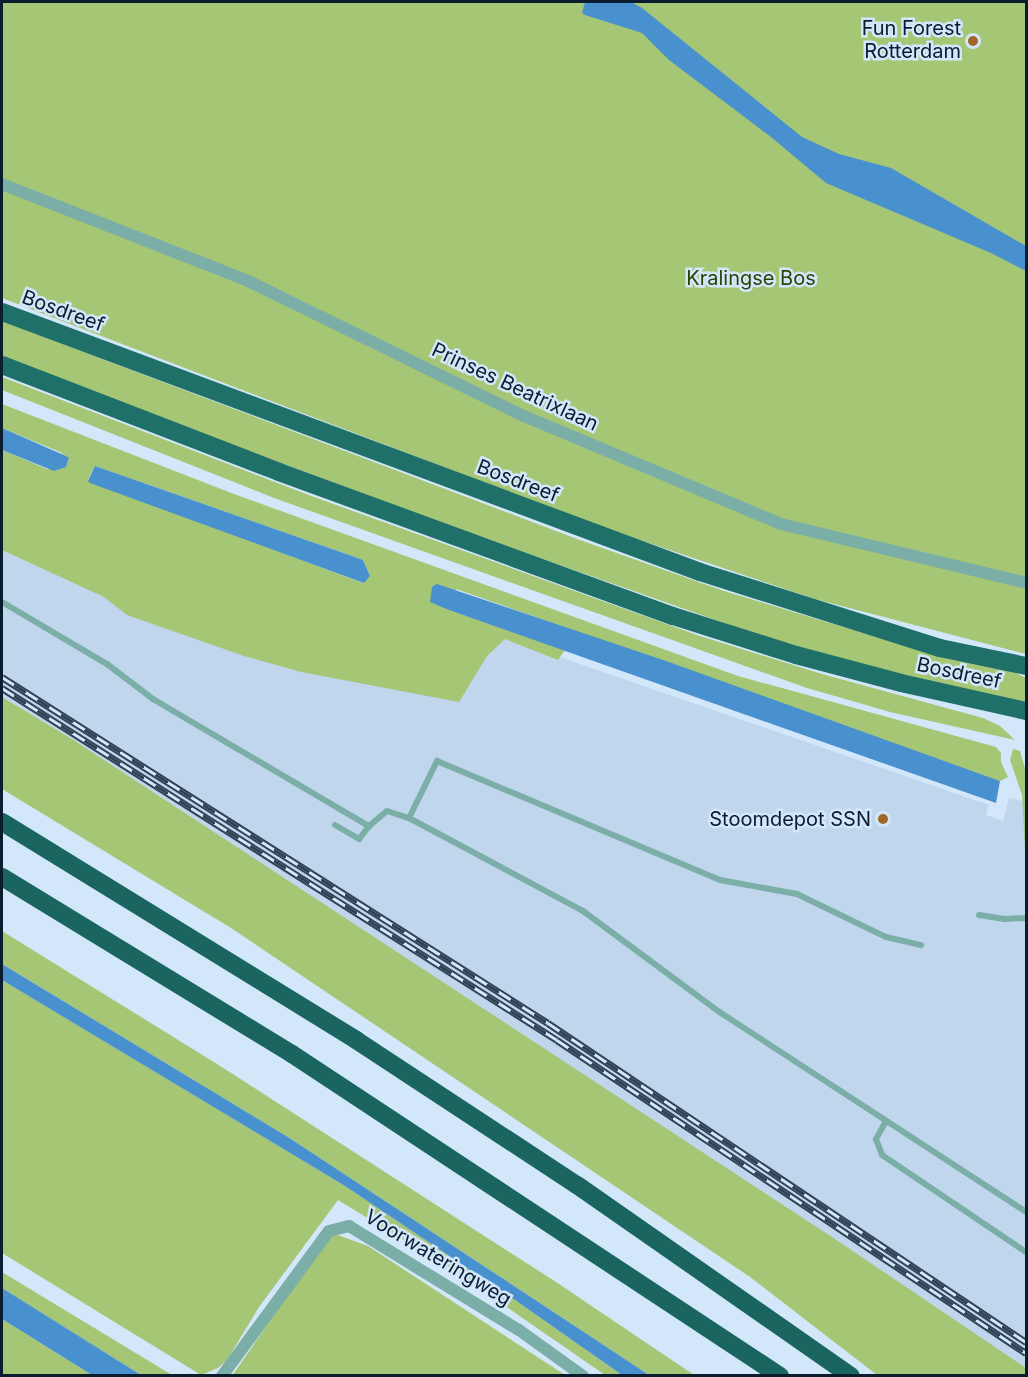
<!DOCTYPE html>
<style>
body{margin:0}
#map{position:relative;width:1028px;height:1377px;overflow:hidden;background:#d3e7fb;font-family:Inter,sans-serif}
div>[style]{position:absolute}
.built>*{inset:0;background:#bfd6ec}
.green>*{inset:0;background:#a4c675}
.water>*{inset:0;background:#4990cf}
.service>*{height:6px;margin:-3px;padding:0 3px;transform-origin:3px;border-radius:3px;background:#7caea8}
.minor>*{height:12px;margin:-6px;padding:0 6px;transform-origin:6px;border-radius:6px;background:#7caea8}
.trunk>*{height:18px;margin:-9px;padding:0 9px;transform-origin:9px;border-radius:9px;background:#1f7069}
.motorway>*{height:18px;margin:-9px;padding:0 9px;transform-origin:9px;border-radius:9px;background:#1a655f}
.rail>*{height:7px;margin-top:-3.5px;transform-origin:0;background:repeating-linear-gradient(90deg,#d3e7fb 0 14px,#2f4355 0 28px);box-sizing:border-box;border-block:2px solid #2f4355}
.dots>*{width:16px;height:16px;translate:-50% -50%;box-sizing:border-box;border:3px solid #d3e7fb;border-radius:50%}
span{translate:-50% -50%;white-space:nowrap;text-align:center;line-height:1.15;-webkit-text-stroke:5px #d3e7fb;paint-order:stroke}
.poi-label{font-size:20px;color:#091d2f}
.right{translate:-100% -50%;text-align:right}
.park-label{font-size:20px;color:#2d4202}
.street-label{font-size:20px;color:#091d2f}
.frame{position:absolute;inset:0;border:3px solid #091d2f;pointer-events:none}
</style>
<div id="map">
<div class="built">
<i style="clip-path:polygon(2px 550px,142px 614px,493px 634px,989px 805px,986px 815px,1003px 821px,1009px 798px,1026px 802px,1026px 1368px,72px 739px,2px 697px)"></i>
</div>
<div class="green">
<i style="clip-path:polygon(2px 2px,1026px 2px,1026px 654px,815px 599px,592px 524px,2px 298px)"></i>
<i style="clip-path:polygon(2px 321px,577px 539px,724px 591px,906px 646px,1012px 671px,1026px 678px,1026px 708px,778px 642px,475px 535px,60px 381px,2px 358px)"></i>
<i style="clip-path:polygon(2px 377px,314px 497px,697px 635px,822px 674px,983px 718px,1000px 726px,1015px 740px,890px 712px,807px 688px,274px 498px,2px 390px)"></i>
<i style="clip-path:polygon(evenodd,2px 404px,234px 494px,738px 676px,996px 747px,1001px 753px,1001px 762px,1008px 777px,1000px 781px,456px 589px,446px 608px,449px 610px,565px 650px,558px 660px,505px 639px,487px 656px,459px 702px,301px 672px,244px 656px,127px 615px,104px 597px,2px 550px,2px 450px,47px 469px,66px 467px,69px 459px,60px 452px,2px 428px,2px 404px,95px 466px,352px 556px,363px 560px,370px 576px,363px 583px,88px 480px,95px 466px)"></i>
<i style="clip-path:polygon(2px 697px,72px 739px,835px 1239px,1026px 1368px,1026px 1375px,877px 1375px,750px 1277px,231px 928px,2px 789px)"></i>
<i style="clip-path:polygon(1013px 749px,1020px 751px,1026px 772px,1026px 868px,1022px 795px,1010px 760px)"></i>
<i style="clip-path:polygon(2px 931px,217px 1064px,556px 1282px,694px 1375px,649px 1375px,291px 1139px,2px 964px)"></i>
<i style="clip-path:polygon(2px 980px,345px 1186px,515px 1300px,622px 1375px,605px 1375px,459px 1274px,338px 1200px,259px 1307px,227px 1360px,218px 1368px,201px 1375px,2px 1253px)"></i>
<i style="clip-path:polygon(335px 1234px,368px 1246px,565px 1375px,232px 1376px,325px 1241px)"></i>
<i style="clip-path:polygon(2px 1272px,172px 1375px,141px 1375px,2px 1288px)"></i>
<i style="clip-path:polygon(2px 1319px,92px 1375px,2px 1375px)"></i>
</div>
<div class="water">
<i style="clip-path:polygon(585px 2px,631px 2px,642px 8px,802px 137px,839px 154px,891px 168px,1026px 246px,1026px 271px,991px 253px,826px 183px,771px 137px,669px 60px,642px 33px,585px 15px,582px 13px)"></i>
<i style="clip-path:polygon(2px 428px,66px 456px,69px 458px,66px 467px,54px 471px,2px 450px)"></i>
<i style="clip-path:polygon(95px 466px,352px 556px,363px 560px,370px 576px,364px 583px,90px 483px,88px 481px)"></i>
<i style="clip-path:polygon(437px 584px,666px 661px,1000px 781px,996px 803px,449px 610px,430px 602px,432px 587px)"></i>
<i style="clip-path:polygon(2px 964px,291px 1139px,649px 1375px,622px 1375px,515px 1300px,345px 1186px,2px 980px)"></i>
<i style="clip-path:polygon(2px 1288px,141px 1375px,92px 1375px,2px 1319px)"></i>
</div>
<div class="service">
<i style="left:2px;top:602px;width:122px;rotate:30.6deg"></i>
<i style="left:107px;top:664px;width:58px;rotate:37.3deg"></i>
<i style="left:153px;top:699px;width:251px;rotate:30.5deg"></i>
<i style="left:369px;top:826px;width:23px;rotate:-40deg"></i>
<i style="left:387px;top:811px;width:23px;rotate:18deg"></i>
<i style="left:409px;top:818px;width:197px;rotate:28.1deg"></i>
<i style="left:583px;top:911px;width:172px;rotate:36.5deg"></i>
<i style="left:721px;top:1013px;width:364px;rotate:33.1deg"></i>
<i style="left:409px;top:818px;width:64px;rotate:-63.8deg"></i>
<i style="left:437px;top:761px;width:307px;rotate:22.8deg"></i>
<i style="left:720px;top:880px;width:78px;rotate:10.3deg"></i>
<i style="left:797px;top:894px;width:99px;rotate:25.8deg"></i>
<i style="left:886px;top:937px;width:36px;rotate:13deg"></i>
<i style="left:335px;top:825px;width:28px;rotate:30deg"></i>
<i style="left:359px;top:839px;width:16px;rotate:-52deg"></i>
<i style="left:979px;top:915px;width:26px;rotate:9deg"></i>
<i style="left:1005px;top:919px;width:21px;rotate:-3deg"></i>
<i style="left:886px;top:1121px;width:21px;rotate:119deg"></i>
<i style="left:876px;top:1139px;width:17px;rotate:69deg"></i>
<i style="left:882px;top:1155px;width:174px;rotate:34deg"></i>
</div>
<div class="minor">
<i style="left:2px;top:184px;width:264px;rotate:21.5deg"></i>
<i style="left:248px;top:281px;width:307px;rotate:26.1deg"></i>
<i style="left:524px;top:416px;width:279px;rotate:22.8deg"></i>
<i style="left:781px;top:524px;width:252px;rotate:13.5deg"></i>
<i style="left:222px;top:1376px;width:180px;rotate:-53.6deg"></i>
<i style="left:329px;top:1231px;width:21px;rotate:-14deg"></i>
<i style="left:349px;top:1226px;width:199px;rotate:31.5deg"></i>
<i style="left:519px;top:1330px;width:79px;rotate:35.7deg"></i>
</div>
<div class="trunk">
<i style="left:2px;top:312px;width:745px;rotate:20.43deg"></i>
<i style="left:700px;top:572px;width:252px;rotate:17.6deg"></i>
<i style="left:940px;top:648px;width:88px;rotate:11.8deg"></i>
<i style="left:2px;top:365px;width:297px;rotate:21.1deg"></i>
<i style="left:279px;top:472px;width:419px;rotate:20.1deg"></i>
<i style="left:673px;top:616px;width:129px;rotate:17.6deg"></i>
<i style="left:796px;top:655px;width:109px;rotate:14.9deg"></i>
<i style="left:901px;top:683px;width:128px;rotate:12.6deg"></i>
</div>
<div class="motorway">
<i style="left:2px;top:822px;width:416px;rotate:31.6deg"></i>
<i style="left:356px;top:1040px;width:264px;rotate:33.3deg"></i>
<i style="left:577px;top:1185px;width:334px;rotate:34.9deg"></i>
<i style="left:2px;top:877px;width:340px;rotate:31.4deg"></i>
<i style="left:292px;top:1054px;width:585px;rotate:33.42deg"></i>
</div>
<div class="rail">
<i style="left:2px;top:677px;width:646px;rotate:32.36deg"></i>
<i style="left:548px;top:1023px;width:575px;rotate:33.72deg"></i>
<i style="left:2px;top:688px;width:657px;rotate:32.38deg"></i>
<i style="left:557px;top:1040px;width:564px;rotate:33.72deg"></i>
</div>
<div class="dots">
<i style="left:973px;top:41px;background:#a06824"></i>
<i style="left:883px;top:819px;background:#a06824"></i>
</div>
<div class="poi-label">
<span class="right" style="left:961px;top:40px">Fun Forest<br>Rotterdam</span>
<span class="right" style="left:871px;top:819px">Stoomdepot SSN</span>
</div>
<div class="park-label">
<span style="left:751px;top:278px">Kralingse Bos</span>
</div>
<div class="street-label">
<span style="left:63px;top:311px;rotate:20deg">Bosdreef</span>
<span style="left:515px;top:387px;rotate:25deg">Prinses Beatrixlaan</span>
<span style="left:518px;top:481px;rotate:21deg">Bosdreef</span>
<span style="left:959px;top:673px;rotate:12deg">Bosdreef</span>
<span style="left:438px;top:1258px;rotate:31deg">Voorwateringweg</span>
</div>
<div class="frame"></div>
</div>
